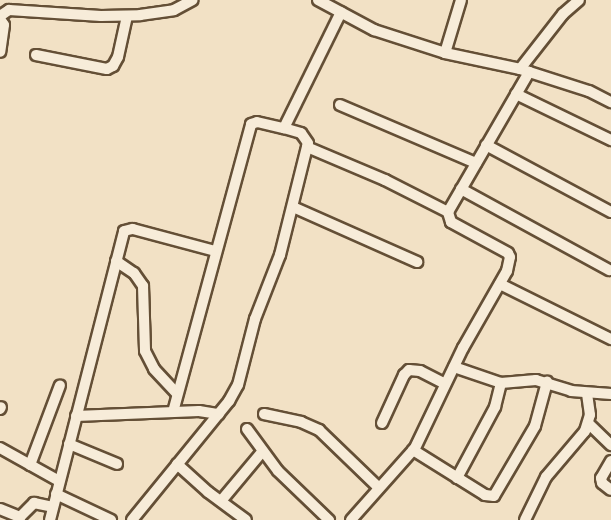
<!DOCTYPE html>
<style>
body{margin:0}
#map{position:relative;width:611px;height:520px;overflow:hidden;background:#f2e1c5;font-family:"Sorts Mill Goudy",serif}
div>[style]{position:absolute}
.roads{filter:drop-shadow(2px 0 #644f36) drop-shadow(-2px 0 #644f36) drop-shadow(0 2px #644f36) drop-shadow(0 -2px #644f36)}
.minor>*{height:10px;margin:-5px;padding:0 5px;transform-origin:5px;border-radius:5px;background:#f7ecd9}
span{translate:-50% -50%;white-space:nowrap;text-align:center;line-height:1.15;-webkit-text-stroke:4.5px #f7ecd9;paint-order:stroke}
</style>
<div id="map">
<div class="roads">
<div class="minor">
<i style="left:318px;top:0;width:64px;rotate:28.2deg"></i>
<i style="left:374px;top:30px;width:75px;rotate:17.9deg"></i>
<i style="left:445px;top:53px;width:77px;rotate:12deg"></i>
<i style="left:520px;top:69px;width:72px;rotate:17.7deg"></i>
<i style="left:589px;top:91px;width:25px;rotate:27deg"></i>
<i style="left:0;top:16px;width:11px;rotate:-34deg"></i>
<i style="left:9px;top:10px;width:92px;rotate:3.7deg"></i>
<i style="left:101px;top:16px;width:39px;rotate:-1deg"></i>
<i style="left:140px;top:15px;width:34px;rotate:-8deg"></i>
<i style="left:174px;top:10px;width:21px;rotate:-28deg"></i>
<i style="left:0;top:19px;width:7px;rotate:56deg"></i>
<i style="left:4px;top:25px;width:27px;rotate:98deg"></i>
<i style="left:445px;top:53px;width:55px;rotate:-73.2deg"></i>
<i style="left:36px;top:55px;width:72px;rotate:11.2deg"></i>
<i style="left:107px;top:69px;width:7px;rotate:-27deg"></i>
<i style="left:113px;top:66px;width:10px;rotate:-61deg"></i>
<i style="left:118px;top:57px;width:42px;rotate:-77.6deg"></i>
<i style="left:520px;top:69px;width:70px;rotate:-52deg"></i>
<i style="left:563px;top:14px;width:21px;rotate:-41deg"></i>
<i style="left:516px;top:94px;width:106px;rotate:25.8deg"></i>
<i style="left:340px;top:105px;width:148px;rotate:23.1deg"></i>
<i style="left:486px;top:145px;width:142px;rotate:28.2deg"></i>
<i style="left:307px;top:147px;width:85px;rotate:22.9deg"></i>
<i style="left:385px;top:180px;width:71px;rotate:26.9deg"></i>
<i style="left:461px;top:189px;width:169px;rotate:28.7deg"></i>
<i style="left:293px;top:207px;width:136px;rotate:23.9deg"></i>
<i style="left:116px;top:261px;width:22px;rotate:34deg"></i>
<i style="left:134px;top:273px;width:16px;rotate:55deg"></i>
<i style="left:143px;top:286px;width:65px;rotate:88.2deg"></i>
<i style="left:145px;top:351px;width:20px;rotate:63deg"></i>
<i style="left:154px;top:369px;width:34px;rotate:47deg"></i>
<i style="left:500px;top:284px;width:124px;rotate:26.4deg"></i>
<i style="left:454px;top:367px;width:50px;rotate:18.8deg"></i>
<i style="left:501px;top:383px;width:35px;rotate:-5deg"></i>
<i style="left:536px;top:380px;width:37px;rotate:17deg"></i>
<i style="left:571px;top:391px;width:40px;rotate:4.3deg"></i>
<i style="left:0;top:409px;width:2px;rotate:-63deg"></i>
<i style="left:173px;top:412px;width:298px;rotate:-74.8deg"></i>
<i style="left:251px;top:124px;width:6px;rotate:-18deg"></i>
<i style="left:257px;top:122px;width:28px;rotate:13deg"></i>
<i style="left:284px;top:128px;width:129px;rotate:-63.8deg"></i>
<i style="left:264px;top:414px;width:38px;rotate:12deg"></i>
<i style="left:301px;top:422px;width:20px;rotate:24deg"></i>
<i style="left:319px;top:430px;width:83px;rotate:44deg"></i>
<i style="left:76px;top:416px;width:123px;rotate:-2.3deg"></i>
<i style="left:199px;top:411px;width:20px;rotate:9deg"></i>
<i style="left:382px;top:423px;width:53px;rotate:-65.4deg"></i>
<i style="left:404px;top:375px;width:7px;rotate:-45deg"></i>
<i style="left:409px;top:370px;width:11px;rotate:5deg"></i>
<i style="left:420px;top:371px;width:28px;rotate:27deg"></i>
<i style="left:588px;top:423px;width:32px;rotate:44deg"></i>
<i style="left:247px;top:429px;width:52px;rotate:53.6deg"></i>
<i style="left:278px;top:471px;width:71px;rotate:43.9deg"></i>
<i style="left:69px;top:444px;width:52px;rotate:22.6deg"></i>
<i style="left:0;top:448px;width:68px;rotate:29.2deg"></i>
<i style="left:413px;top:450px;width:85px;rotate:32deg"></i>
<i style="left:485px;top:495px;width:9px;rotate:6deg"></i>
<i style="left:494px;top:496px;width:81px;rotate:-59.6deg"></i>
<i style="left:535px;top:426px;width:46px;rotate:-74.7deg"></i>
<i style="left:611px;top:461px;width:20px;rotate:120deg"></i>
<i style="left:601px;top:478px;width:5px;rotate:79deg"></i>
<i style="left:602px;top:483px;width:11px;rotate:38deg"></i>
<i style="left:177px;top:464px;width:42px;rotate:42.1deg"></i>
<i style="left:208px;top:492px;width:47px;rotate:36.4deg"></i>
<i style="left:30px;top:465px;width:85px;rotate:-69.4deg"></i>
<i style="left:457px;top:478px;width:81px;rotate:-61.8deg"></i>
<i style="left:495px;top:407px;width:25px;rotate:-76deg"></i>
<i style="left:56px;top:494px;width:61px;rotate:25.3deg"></i>
<i style="left:221px;top:501px;width:64px;rotate:-50.1deg"></i>
<i style="left:0;top:509px;width:22px;rotate:22deg"></i>
<i style="left:20px;top:517px;width:20px;rotate:-45deg"></i>
<i style="left:34px;top:503px;width:19px;rotate:12deg"></i>
<i style="left:50px;top:520px;width:298px;rotate:-75.6deg"></i>
<i style="left:124px;top:231px;width:9px;rotate:-13deg"></i>
<i style="left:133px;top:229px;width:85px;rotate:15deg"></i>
<i style="left:132px;top:520px;width:154px;rotate:-50.8deg"></i>
<i style="left:229px;top:401px;width:18px;rotate:-61deg"></i>
<i style="left:238px;top:385px;width:68px;rotate:-75.6deg"></i>
<i style="left:255px;top:319px;width:69px;rotate:-68.7deg"></i>
<i style="left:280px;top:255px;width:115px;rotate:-76deg"></i>
<i style="left:308px;top:143px;width:12px;rotate:-125deg"></i>
<i style="left:301px;top:133px;width:18px;rotate:-164deg"></i>
<i style="left:351px;top:520px;width:96px;rotate:-48.4deg"></i>
<i style="left:415px;top:448px;width:111px;rotate:-64.4deg"></i>
<i style="left:463px;top:348px;width:89px;rotate:-60.3deg"></i>
<i style="left:507px;top:271px;width:14px;rotate:-78deg"></i>
<i style="left:510px;top:257px;width:4px;rotate:-117deg"></i>
<i style="left:508px;top:253px;width:65px;rotate:-151.5deg"></i>
<i style="left:451px;top:222px;width:10px;rotate:-107deg"></i>
<i style="left:448px;top:212px;width:162px;rotate:-59.9deg"></i>
<i style="left:525px;top:520px;width:48px;rotate:-64deg"></i>
<i style="left:546px;top:477px;width:60px;rotate:-49.7deg"></i>
<i style="left:585px;top:431px;width:17px;rotate:-73deg"></i>
<i style="left:590px;top:415px;width:22px;rotate:-98deg"></i>
</div>
</div>
</div>
